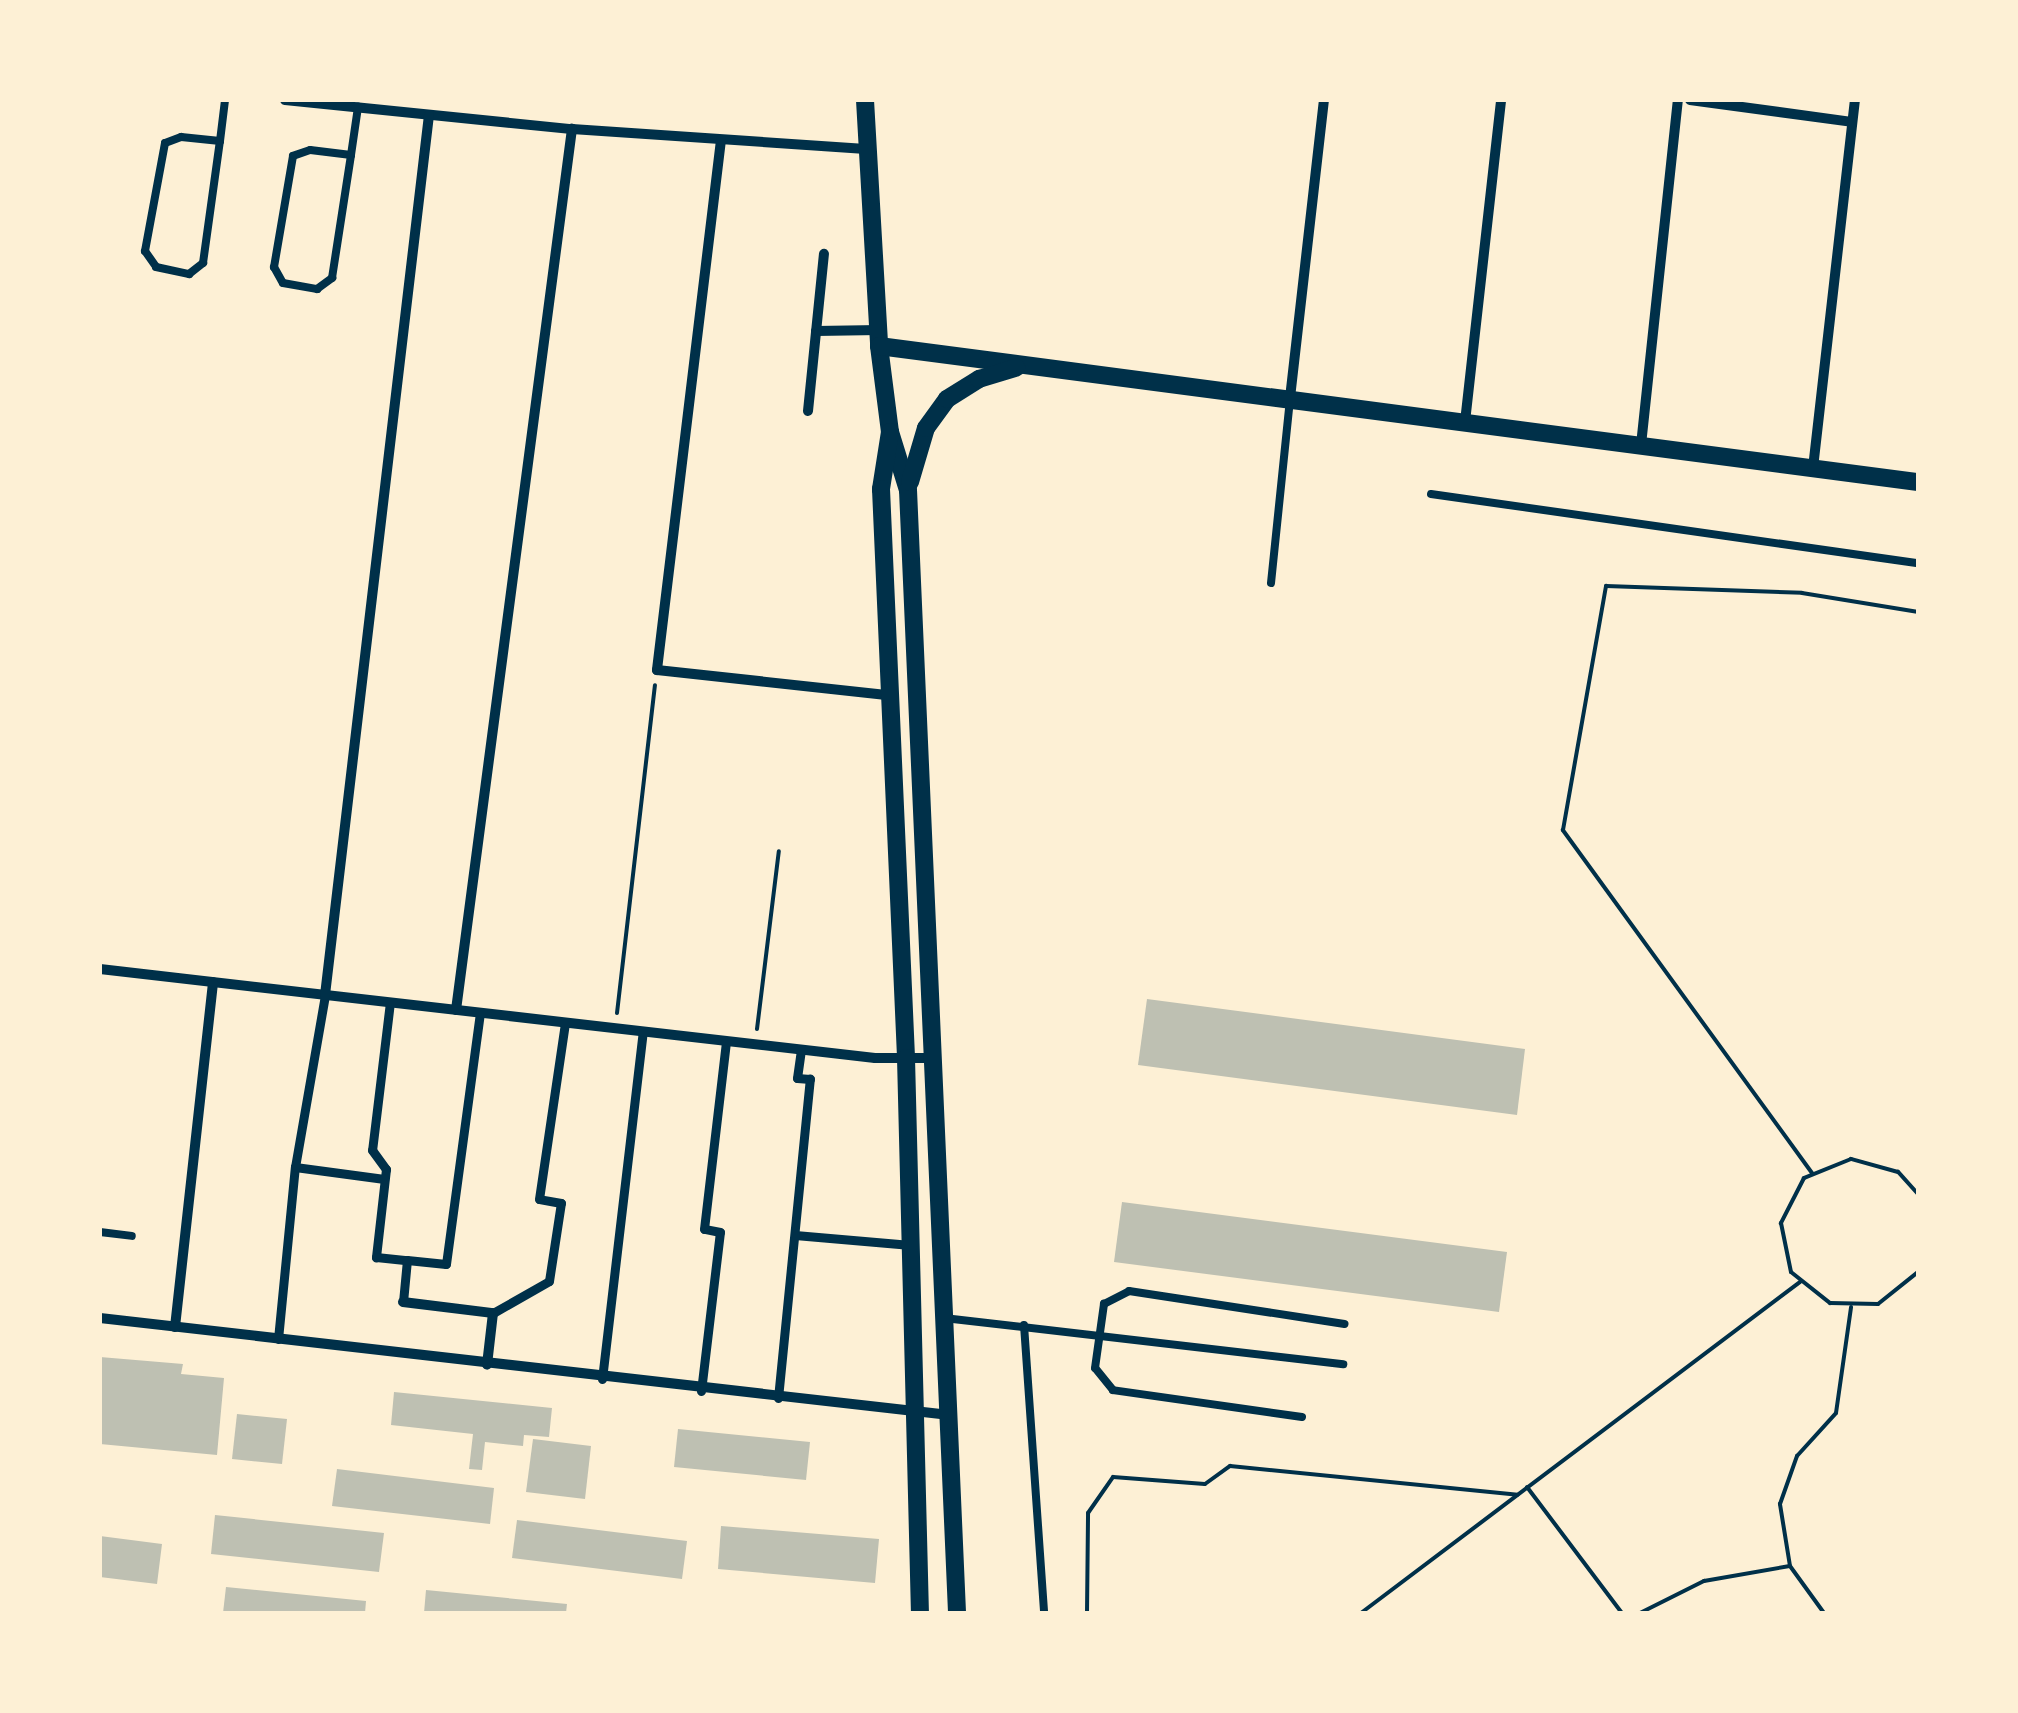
<!DOCTYPE html>
<style>
body{margin:0}
#map{position:relative;width:2018px;height:1713px;overflow:hidden;background:#fdf0d5;font-family:"Noto Serif",serif}
div>[style]{position:absolute}
.building>*{inset:0;background:#bec0b2}
.path>*{height:4px;margin:-2px;padding:0 2px;transform-origin:2px;border-radius:2px;background:#003049}
.service>*{height:8px;margin:-4px;padding:0 4px;transform-origin:4px;border-radius:4px;background:#003049}
.pedestrian>*{height:9px;margin:-4.5px;padding:0 4.5px;transform-origin:4.5px;border-radius:4.5px;background:#003049}
.minor>*{height:10px;margin:-5px;padding:0 5px;transform-origin:5px;border-radius:5px;background:#003049}
.tertiary>*{height:18px;margin:-9px;padding:0 9px;transform-origin:9px;border-radius:9px;background:#003049}
span{translate:-50% -50%;white-space:nowrap;text-align:center;line-height:1.15;-webkit-text-stroke:10px #fdf0d5;paint-order:stroke}
.frame{position:absolute;inset:0;border:102px solid #fdf0d5;pointer-events:none}
</style>
<div id="map">
<div class="building">
<i style="clip-path:polygon(1147px 999px,1525px 1049px,1517px 1115px,1138px 1065px)"></i>
<i style="clip-path:polygon(1122px 1202px,1507px 1252px,1499px 1312px,1114px 1262px)"></i>
<i style="clip-path:polygon(100px 1357px,183px 1364px,181px 1374px,224px 1378px,217px 1455px,100px 1444px)"></i>
<i style="clip-path:polygon(394px 1392px,552px 1408px,549px 1437px,524px 1435px,523px 1446px,485px 1442px,482px 1470px,469px 1469px,473px 1434px,391px 1425px)"></i>
<i style="clip-path:polygon(237px 1414px,287px 1419px,282px 1464px,232px 1459px)"></i>
<i style="clip-path:polygon(678px 1429px,810px 1442px,806px 1480px,674px 1467px)"></i>
<i style="clip-path:polygon(533px 1439px,591px 1446px,585px 1499px,526px 1492px)"></i>
<i style="clip-path:polygon(337px 1469px,494px 1488px,490px 1524px,332px 1506px)"></i>
<i style="clip-path:polygon(215px 1515px,384px 1533px,379px 1572px,211px 1554px)"></i>
<i style="clip-path:polygon(517px 1520px,687px 1541px,682px 1579px,512px 1558px)"></i>
<i style="clip-path:polygon(721px 1526px,879px 1539px,875px 1583px,718px 1569px)"></i>
<i style="clip-path:polygon(100px 1536px,162px 1544px,157px 1584px,100px 1577px)"></i>
<i style="clip-path:polygon(226px 1587px,366px 1601px,365px 1613px,223px 1613px)"></i>
<i style="clip-path:polygon(426px 1590px,567px 1604px,566px 1613px,424px 1613px)"></i>
</div>
<div class="path">
<i style="left:617px;top:1013px;width:330px;rotate:-83.4deg"></i>
<i style="left:757px;top:1029px;width:179px;rotate:-83deg"></i>
<i style="left:1812px;top:1173px;width:424px;rotate:-126deg"></i>
<i style="left:1563px;top:830px;width:248px;rotate:-80deg"></i>
<i style="left:1606px;top:586px;width:196px;rotate:2deg"></i>
<i style="left:1802px;top:593px;width:118px;rotate:9.3deg"></i>
<i style="left:1918px;top:1194px;width:30px;rotate:-132deg"></i>
<i style="left:1898px;top:1172px;width:49px;rotate:-164.5deg"></i>
<i style="left:1851px;top:1159px;width:51px;rotate:158deg"></i>
<i style="left:1804px;top:1178px;width:51px;rotate:117.1deg"></i>
<i style="left:1781px;top:1223px;width:50px;rotate:78.5deg"></i>
<i style="left:1791px;top:1272px;width:50px;rotate:38.5deg"></i>
<i style="left:1830px;top:1303px;width:48px;rotate:1.2deg"></i>
<i style="left:1878px;top:1304px;width:51px;rotate:-38.7deg"></i>
<i style="left:1527px;top:1487px;width:158px;rotate:53deg"></i>
<i style="left:1087px;top:1613px;width:100px;rotate:-89.4deg"></i>
<i style="left:1088px;top:1513px;width:44px;rotate:-55.2deg"></i>
<i style="left:1113px;top:1477px;width:92px;rotate:4.4deg"></i>
<i style="left:1205px;top:1484px;width:31px;rotate:-36deg"></i>
<i style="left:1230px;top:1466px;width:289px;rotate:5.7deg"></i>
<i style="left:1281px;top:1613px;width:2px"></i>
<i style="left:1361px;top:1613px;width:550px;rotate:-37.02deg"></i>
<i style="left:1640px;top:1613px;width:72px;rotate:-26.6deg"></i>
<i style="left:1704px;top:1581px;width:87px;rotate:-9.9deg"></i>
<i style="left:1824px;top:1613px;width:58px;rotate:-125.9deg"></i>
<i style="left:1790px;top:1566px;width:63px;rotate:-99.2deg"></i>
<i style="left:1780px;top:1504px;width:51px;rotate:-70.5deg"></i>
<i style="left:1797px;top:1456px;width:58px;rotate:-47.8deg"></i>
<i style="left:1836px;top:1413px;width:107px;rotate:-81.9deg"></i>
</div>
<div class="service">
<i style="left:220px;top:141px;width:39px;rotate:-174deg"></i>
<i style="left:181px;top:137px;width:17px;rotate:159deg"></i>
<i style="left:165px;top:143px;width:110px;rotate:100.5deg"></i>
<i style="left:145px;top:251px;width:19px;rotate:55deg"></i>
<i style="left:156px;top:267px;width:34px;rotate:12deg"></i>
<i style="left:189px;top:274px;width:18px;rotate:-38deg"></i>
<i style="left:203px;top:263px;width:123px;rotate:-82.1deg"></i>
<i style="left:220px;top:141px;width:41px;rotate:-83deg"></i>
<i style="left:351px;top:155px;width:41px;rotate:-173deg"></i>
<i style="left:310px;top:150px;width:18px;rotate:161deg"></i>
<i style="left:293px;top:156px;width:113px;rotate:99.7deg"></i>
<i style="left:274px;top:267px;width:18px;rotate:61deg"></i>
<i style="left:283px;top:283px;width:35px;rotate:10deg"></i>
<i style="left:317px;top:289px;width:19px;rotate:-36deg"></i>
<i style="left:332px;top:278px;width:124px;rotate:-81.2deg"></i>
<i style="left:351px;top:155px;width:49px;rotate:-81.7deg"></i>
<i style="left:1431px;top:494px;width:492px;rotate:8.1deg"></i>
<i style="left:1271px;top:583px;width:186px;rotate:-84.1deg"></i>
<i style="left:100px;top:1232px;width:32px;rotate:7deg"></i>
<i style="left:944px;top:1318px;width:402px;rotate:6.6deg"></i>
<i style="left:1024px;top:1325px;width:289px;rotate:86deg"></i>
<i style="left:1302px;top:1417px;width:191px;rotate:-171.9deg"></i>
<i style="left:1113px;top:1390px;width:28px;rotate:-129deg"></i>
<i style="left:1095px;top:1368px;width:65px;rotate:-82deg"></i>
<i style="left:1104px;top:1304px;width:28px;rotate:-27deg"></i>
<i style="left:1129px;top:1291px;width:218px;rotate:8.7deg"></i>
</div>
<div class="pedestrian">
<i style="left:390px;top:1002px;width:149px;rotate:96.9deg"></i>
<i style="left:372px;top:1150px;width:24px;rotate:54deg"></i>
<i style="left:386px;top:1169px;width:89px;rotate:96.5deg"></i>
<i style="left:376px;top:1257px;width:31px;rotate:6deg"></i>
<i style="left:295px;top:1167px;width:90px;rotate:7.7deg"></i>
<i style="left:795px;top:1235px;width:116px;rotate:4.9deg"></i>
<i style="left:403px;top:1302px;width:42px;rotate:-84.6deg"></i>
<i style="left:407px;top:1260px;width:39px;rotate:6deg"></i>
<i style="left:446px;top:1264px;width:254px;rotate:-82.3deg"></i>
<i style="left:493px;top:1313px;width:64px;rotate:-29.7deg"></i>
<i style="left:549px;top:1281px;width:79px;rotate:-81.3deg"></i>
<i style="left:561px;top:1203px;width:22px;rotate:-170deg"></i>
<i style="left:539px;top:1199px;width:179px;rotate:-81.6deg"></i>
<i style="left:278px;top:1339px;width:173px;rotate:-84.4deg"></i>
<i style="left:295px;top:1167px;width:175px;rotate:-80.1deg"></i>
<i style="left:602px;top:1379px;width:350px;rotate:-83.3deg"></i>
<i style="left:701px;top:1391px;width:160px;rotate:-83.2deg"></i>
<i style="left:720px;top:1232px;width:16px;rotate:-169deg"></i>
<i style="left:704px;top:1229px;width:189px;rotate:-83.3deg"></i>
<i style="left:778px;top:1398px;width:321px;rotate:-84.3deg"></i>
<i style="left:810px;top:1079px;width:13px;rotate:-176deg"></i>
<i style="left:797px;top:1078px;width:29px;rotate:-82deg"></i>
</div>
<div class="minor">
<i style="left:285px;top:100px;width:288px;rotate:5.8deg"></i>
<i style="left:572px;top:129px;width:298px;rotate:3.9deg"></i>
<i style="left:1690px;top:100px;width:163px;rotate:7.7deg"></i>
<i style="left:721px;top:140px;width:534px;rotate:96.89deg"></i>
<i style="left:657px;top:670px;width:233px;rotate:6.2deg"></i>
<i style="left:816px;top:331px;width:63px;rotate:-0.9deg"></i>
<i style="left:1290px;top:398px;width:300px;rotate:-83.5deg"></i>
<i style="left:808px;top:411px;width:158px;rotate:-84.2deg"></i>
<i style="left:1465px;top:422px;width:324px;rotate:-83.6deg"></i>
<i style="left:1641px;top:445px;width:347px;rotate:-83.9deg"></i>
<i style="left:1813px;top:468px;width:370px;rotate:-83.5deg"></i>
<i style="left:100px;top:969px;width:780px;rotate:6.55deg"></i>
<i style="left:875px;top:1058px;width:59px"></i>
<i style="left:325px;top:995px;width:886px;rotate:-83.26deg"></i>
<i style="left:456px;top:1010px;width:889px;rotate:-82.5deg"></i>
<i style="left:403px;top:1302px;width:91px;rotate:7deg"></i>
<i style="left:493px;top:1313px;width:52px;rotate:96.6deg"></i>
<i style="left:100px;top:1318px;width:855px;rotate:6.52deg"></i>
<i style="left:175px;top:1327px;width:347px;rotate:-83.7deg"></i>
</div>
<div class="tertiary">
<i style="left:865px;top:100px;width:246px;rotate:86.7deg"></i>
<i style="left:879px;top:346px;width:87px;rotate:82.7deg"></i>
<i style="left:890px;top:432px;width:61px;rotate:72.8deg"></i>
<i style="left:908px;top:490px;width:1124px;rotate:87.5deg"></i>
<i style="left:879px;top:346px;width:1048px;rotate:7.46deg"></i>
<i style="left:890px;top:432px;width:58px;rotate:99deg"></i>
<i style="left:881px;top:489px;width:570px;rotate:87.48deg"></i>
<i style="left:906px;top:1058px;width:555px;rotate:88.56deg"></i>
<i style="left:910px;top:482px;width:56px;rotate:-73.5deg"></i>
<i style="left:926px;top:428px;width:36px;rotate:-54deg"></i>
<i style="left:947px;top:399px;width:38px;rotate:-32deg"></i>
<i style="left:979px;top:379px;width:39px;rotate:-17deg"></i>
</div>
<div class="frame"></div>
</div>
